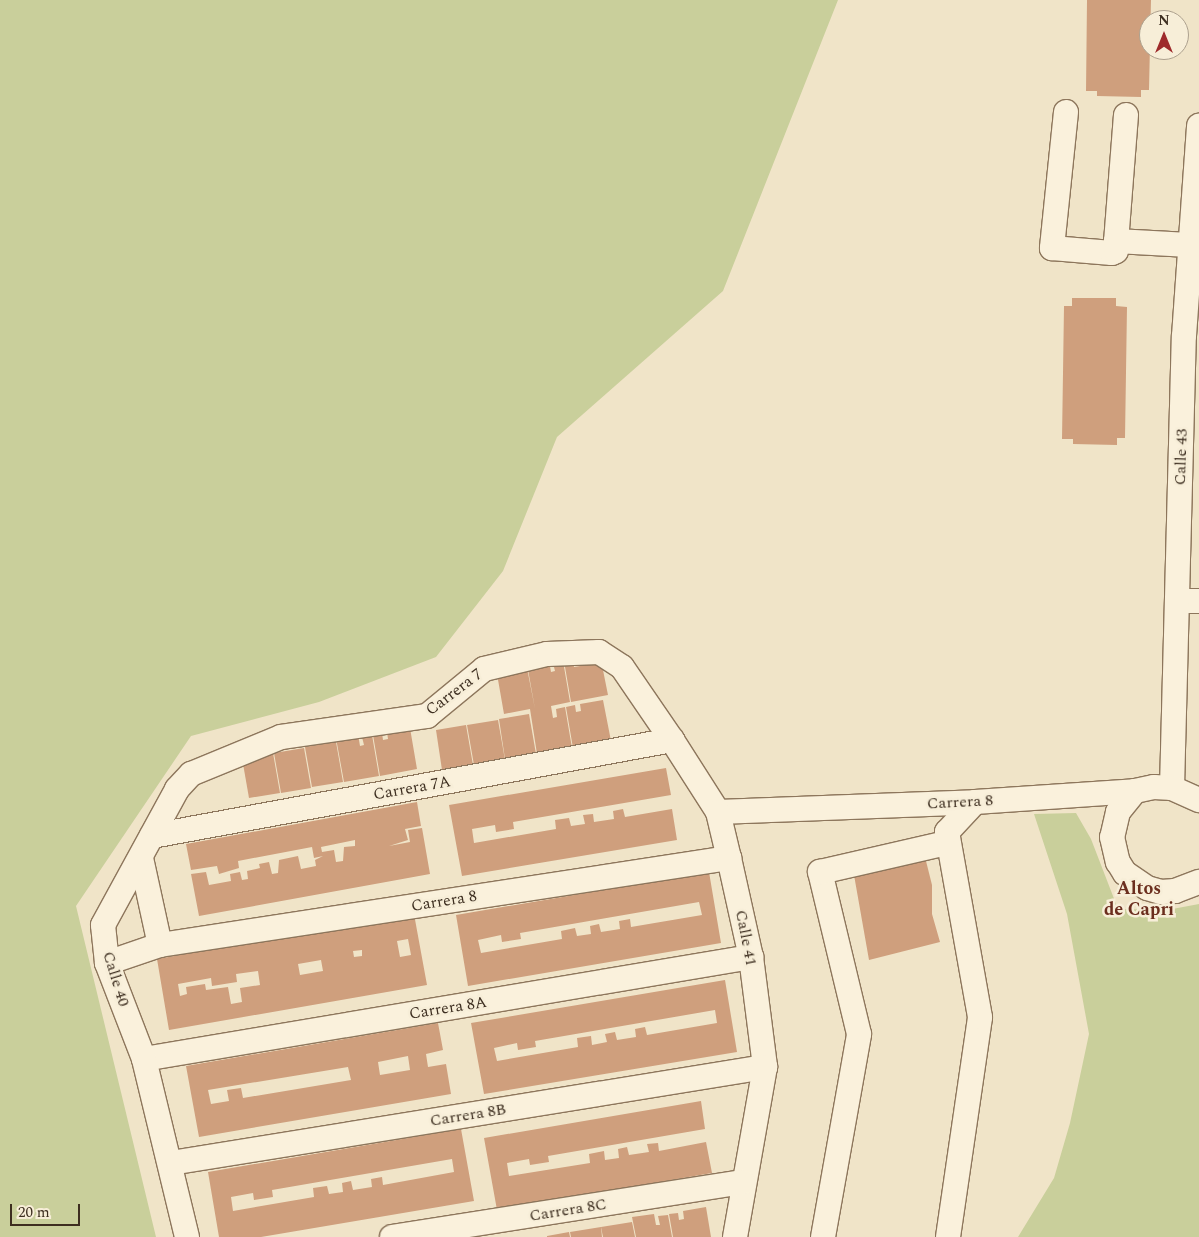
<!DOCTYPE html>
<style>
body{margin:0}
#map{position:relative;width:1199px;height:1237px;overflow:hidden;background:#f0e4c8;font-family:Spectral,serif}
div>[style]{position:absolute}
.green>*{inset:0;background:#c9cf9b}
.building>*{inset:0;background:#cf9f7d}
.roads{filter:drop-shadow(1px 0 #8d765c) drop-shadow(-1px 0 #8d765c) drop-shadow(0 1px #8d765c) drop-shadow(0 -1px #8d765c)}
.minor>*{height:24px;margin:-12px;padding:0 12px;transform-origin:12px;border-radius:12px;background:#faf1dc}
span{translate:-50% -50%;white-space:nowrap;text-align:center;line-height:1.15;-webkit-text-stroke:5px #f7eed8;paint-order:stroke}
.street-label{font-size:16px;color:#3d2e20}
.neighbourhood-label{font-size:18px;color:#6b2e1e;font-weight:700}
.north{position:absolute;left:1139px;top:10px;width:50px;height:50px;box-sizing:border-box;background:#f7eed8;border:1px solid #ada18e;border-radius:50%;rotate:0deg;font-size:14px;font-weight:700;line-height:20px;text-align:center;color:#3d2e20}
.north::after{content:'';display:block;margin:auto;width:18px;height:22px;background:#9e2a2b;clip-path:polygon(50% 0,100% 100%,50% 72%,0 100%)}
.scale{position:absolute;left:10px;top:1204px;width:70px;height:22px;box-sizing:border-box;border:2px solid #3d2e20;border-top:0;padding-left:6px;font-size:15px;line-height:18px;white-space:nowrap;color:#3d2e20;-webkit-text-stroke:4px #f7eed8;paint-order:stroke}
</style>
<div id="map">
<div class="green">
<i style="clip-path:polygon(0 0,838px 0,723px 291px,557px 437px,503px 571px,436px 657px,319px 702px,191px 736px,76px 906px,156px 1237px,0 1237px)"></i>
<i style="clip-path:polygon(1076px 813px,1091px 839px,1118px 909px,1167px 910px,1199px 904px,1199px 1237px,1018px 1237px,1054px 1178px,1070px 1123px,1089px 1034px,1067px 914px,1034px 814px)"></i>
</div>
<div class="building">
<i style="clip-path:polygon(1087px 0,1151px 0,1149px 90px,1141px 90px,1141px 97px,1097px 96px,1097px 91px,1086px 91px)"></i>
<i style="clip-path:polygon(1072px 298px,1116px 298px,1116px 306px,1127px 307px,1125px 438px,1117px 438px,1117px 445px,1073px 444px,1073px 439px,1062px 439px,1064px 306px,1072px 306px)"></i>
<i style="clip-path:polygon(600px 655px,608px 695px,571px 702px,564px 661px,573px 660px,574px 667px,580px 666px,578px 658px)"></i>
<i style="clip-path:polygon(549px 660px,551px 672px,555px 671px,553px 663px,563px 661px,570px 702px,551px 706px,553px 718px,557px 717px,556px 709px,565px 707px,572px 748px,537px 754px,530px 709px,504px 714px,497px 674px,527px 668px,535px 709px,527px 664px)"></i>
<i style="clip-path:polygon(603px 700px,611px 741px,573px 748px,566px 707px,575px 705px,576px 712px,581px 711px,580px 704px)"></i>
<i style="clip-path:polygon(529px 714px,536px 754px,505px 759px,499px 719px)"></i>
<i style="clip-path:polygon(498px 720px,505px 760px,474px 765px,467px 725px)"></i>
<i style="clip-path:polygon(466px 725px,473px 765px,442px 770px,436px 730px)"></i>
<i style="clip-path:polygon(410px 728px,417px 769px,380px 776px,373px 735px,382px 733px,383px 740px,388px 739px,387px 732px)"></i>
<i style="clip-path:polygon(358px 734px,360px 746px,364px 745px,362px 737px,372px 735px,379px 776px,344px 782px,336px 738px)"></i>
<i style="clip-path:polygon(336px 742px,343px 782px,312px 787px,305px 747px)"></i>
<i style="clip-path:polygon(304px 748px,311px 788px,281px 793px,274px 753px)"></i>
<i style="clip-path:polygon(273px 753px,280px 793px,249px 798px,242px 758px)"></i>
<i style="clip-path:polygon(666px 768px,671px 795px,513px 822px,514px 829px,496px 832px,495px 825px,472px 829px,474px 843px,556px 829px,555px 820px,569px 818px,571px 826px,585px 824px,583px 815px,593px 814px,594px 822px,614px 819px,613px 811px,623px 809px,625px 817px,672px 809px,677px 840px,462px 876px,449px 805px)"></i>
<i style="clip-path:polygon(evenodd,417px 802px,421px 826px,405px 829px,408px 840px,389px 846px,410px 842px,408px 830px,422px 828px,430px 874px,199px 916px,191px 874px,206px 872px,209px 885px,231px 881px,230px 874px,240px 872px,242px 880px,248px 879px,247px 871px,260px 868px,259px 864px,269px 862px,272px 874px,278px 873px,279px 860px,298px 856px,301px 869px,316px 866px,315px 860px,323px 856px,314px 858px,312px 847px,238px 861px,239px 868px,219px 874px,217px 866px,191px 870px,186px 844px,417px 802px,355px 840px,355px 846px,344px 847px,343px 861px,336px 862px,334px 850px,322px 852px,321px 847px,355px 840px)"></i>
<i style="clip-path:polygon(925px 857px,932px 885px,932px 914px,940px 942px,869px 960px,854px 875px)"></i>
<i style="clip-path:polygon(evenodd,709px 872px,721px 943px,468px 986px,456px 915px,709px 872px,699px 902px,702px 915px,631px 927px,630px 919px,619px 921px,620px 929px,601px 932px,599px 924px,590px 926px,591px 934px,577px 936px,575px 928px,561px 931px,562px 939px,481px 953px,478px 940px,501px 935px,502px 942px,521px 939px,520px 933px,699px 902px)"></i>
<i style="clip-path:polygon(evenodd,414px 914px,427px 985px,169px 1030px,157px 959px,414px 914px,408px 939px,411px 955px,400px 957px,397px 941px,408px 939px,414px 914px,362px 950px,362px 956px,354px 957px,353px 951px,362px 950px,414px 914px,321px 960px,323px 971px,300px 975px,298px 964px,321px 960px,414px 914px,258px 971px,260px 985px,240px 988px,242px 1002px,231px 1004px,228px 987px,206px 990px,205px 984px,186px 987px,187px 994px,180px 996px,178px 984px,211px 978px,212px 986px,237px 982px,236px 974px,258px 971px)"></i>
<i style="clip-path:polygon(evenodd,725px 980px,737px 1052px,484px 1094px,471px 1023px,725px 980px,715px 1010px,717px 1023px,647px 1035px,645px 1027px,635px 1029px,636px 1037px,617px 1040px,615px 1032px,605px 1034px,607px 1042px,592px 1045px,591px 1036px,577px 1038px,578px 1047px,497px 1061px,494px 1048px,517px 1043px,518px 1050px,536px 1047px,535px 1041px,715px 1010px)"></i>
<i style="clip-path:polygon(evenodd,438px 1023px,443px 1050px,426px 1054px,428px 1067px,446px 1064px,451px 1094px,199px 1137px,186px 1066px,438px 1023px,408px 1056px,410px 1070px,380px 1075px,378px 1062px,408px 1056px,438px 1023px,348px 1067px,351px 1080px,243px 1098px,241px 1088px,227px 1090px,229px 1101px,211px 1104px,208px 1090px,348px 1067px)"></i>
<i style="clip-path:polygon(701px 1101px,705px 1129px,548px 1156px,549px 1162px,530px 1165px,529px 1159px,507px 1163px,509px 1176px,590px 1163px,589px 1154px,604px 1151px,605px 1160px,619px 1158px,618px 1149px,627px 1147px,629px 1155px,649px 1152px,647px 1144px,658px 1143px,659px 1151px,706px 1142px,712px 1173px,497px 1210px,484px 1138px)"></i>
<i style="clip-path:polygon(evenodd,461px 1129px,474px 1201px,261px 1237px,219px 1237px,208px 1172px,461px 1129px,452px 1159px,454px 1172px,383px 1185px,382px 1177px,371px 1179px,372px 1187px,353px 1190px,351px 1181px,342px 1183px,343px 1192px,329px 1194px,327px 1186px,313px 1188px,314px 1197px,233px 1211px,231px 1197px,253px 1193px,254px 1200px,273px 1197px,272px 1190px,452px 1159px)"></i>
<i style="clip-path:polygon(706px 1207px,711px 1237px,673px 1237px,669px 1214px,678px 1213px,679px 1220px,684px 1219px,683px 1211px)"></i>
<i style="clip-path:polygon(654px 1214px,656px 1225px,660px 1225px,658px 1216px,668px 1215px,672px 1237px,636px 1237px,632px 1217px)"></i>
<i style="clip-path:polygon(632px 1222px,635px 1237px,603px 1237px,601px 1227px)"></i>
<i style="clip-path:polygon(601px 1227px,602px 1237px,571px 1237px,570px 1232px)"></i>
<i style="clip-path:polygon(569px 1232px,570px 1237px,547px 1237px,547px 1236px)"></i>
</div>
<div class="roads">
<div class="minor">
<i style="left:1066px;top:112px;width:137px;rotate:95.9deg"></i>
<i style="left:1052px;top:248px;width:60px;rotate:4.8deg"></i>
<i style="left:1112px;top:253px;width:4px;rotate:-27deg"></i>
<i style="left:1116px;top:251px;width:10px;rotate:-90deg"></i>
<i style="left:1126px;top:115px;width:126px;rotate:94.5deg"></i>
<i style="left:1116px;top:241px;width:73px;rotate:3.1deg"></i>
<i style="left:1177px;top:601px;width:22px"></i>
<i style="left:1172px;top:788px;width:452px;rotate:-88.5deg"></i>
<i style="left:1184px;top:336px;width:211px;rotate:-85.9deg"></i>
<i style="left:1135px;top:791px;width:27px;rotate:129deg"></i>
<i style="left:1118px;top:812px;width:26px;rotate:103deg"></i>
<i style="left:1112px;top:837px;width:26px;rotate:77deg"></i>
<i style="left:1118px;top:862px;width:13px;rotate:58deg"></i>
<i style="left:1125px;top:873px;width:27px;rotate:34deg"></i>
<i style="left:1147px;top:888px;width:15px;rotate:16deg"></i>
<i style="left:1161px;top:892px;width:14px;rotate:-4deg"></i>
<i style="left:1175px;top:891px;width:26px;rotate:-21deg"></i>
<i style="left:718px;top:812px;width:257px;rotate:-2.2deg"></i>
<i style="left:975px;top:802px;width:160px;rotate:-3.9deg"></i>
<i style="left:1135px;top:791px;width:19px;rotate:-12deg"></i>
<i style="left:1154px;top:787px;width:18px;rotate:3deg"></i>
<i style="left:1172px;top:788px;width:30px;rotate:24deg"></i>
<i style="left:152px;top:836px;width:529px;rotate:-10.46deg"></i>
<i style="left:141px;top:858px;width:89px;rotate:77.7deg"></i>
<i style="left:107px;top:963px;width:56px;rotate:-18.8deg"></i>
<i style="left:160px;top:945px;width:576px;rotate:-8.69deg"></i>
<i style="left:144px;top:1059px;width:616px;rotate:-9.54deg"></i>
<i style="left:171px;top:1163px;width:602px;rotate:-9.18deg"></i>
<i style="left:187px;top:1237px;width:183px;rotate:-103.6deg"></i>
<i style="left:144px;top:1059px;width:103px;rotate:-111.1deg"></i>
<i style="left:107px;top:963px;width:38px;rotate:-96deg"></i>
<i style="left:103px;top:925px;width:155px;rotate:-61.4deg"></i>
<i style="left:177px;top:789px;width:21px;rotate:-47deg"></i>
<i style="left:191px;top:774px;width:97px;rotate:-22.3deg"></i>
<i style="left:281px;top:737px;width:148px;rotate:-8.2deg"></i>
<i style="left:427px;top:716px;width:74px;rotate:-39.5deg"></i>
<i style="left:484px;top:669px;width:65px;rotate:-13.4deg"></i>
<i style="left:547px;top:654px;width:52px;rotate:-2.2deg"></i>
<i style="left:599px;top:652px;width:27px;rotate:33deg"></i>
<i style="left:622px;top:667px;width:88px;rotate:55.6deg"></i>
<i style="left:672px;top:740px;width:85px;rotate:57.4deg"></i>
<i style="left:718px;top:812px;width:47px;rotate:76.6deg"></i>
<i style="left:729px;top:858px;width:101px;rotate:77.5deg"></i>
<i style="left:751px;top:957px;width:111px;rotate:82.7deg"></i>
<i style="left:765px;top:1067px;width:173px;rotate:100deg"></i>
<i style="left:392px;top:1237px;width:355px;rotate:-8.9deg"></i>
<i style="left:823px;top:1237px;width:206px;rotate:-79.9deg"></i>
<i style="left:859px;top:1034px;width:167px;rotate:-103.5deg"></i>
<i style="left:820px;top:872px;width:130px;rotate:-12.9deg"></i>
<i style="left:948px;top:1237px;width:222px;rotate:-81.7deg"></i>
<i style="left:980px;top:1017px;width:188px;rotate:-100.1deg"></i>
<i style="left:947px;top:832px;width:41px;rotate:-47deg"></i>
</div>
</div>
<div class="street-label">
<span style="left:1181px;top:457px;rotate:-88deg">Calle 43</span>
<span style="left:454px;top:692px;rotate:-37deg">Carrera 7</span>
<span style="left:412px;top:788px;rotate:-10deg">Carrera 7A</span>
<span style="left:960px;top:802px;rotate:-3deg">Carrera 8</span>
<span style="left:444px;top:901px;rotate:-9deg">Carrera 8</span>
<span style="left:746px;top:938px;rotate:79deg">Calle 41</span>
<span style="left:116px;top:979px;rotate:73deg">Calle 40</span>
<span style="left:448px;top:1008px;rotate:-9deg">Carrera 8A</span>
<span style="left:468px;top:1115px;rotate:-9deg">Carrera 8B</span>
<span style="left:568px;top:1210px;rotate:-9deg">Carrera 8C</span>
</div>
<div class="neighbourhood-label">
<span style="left:1139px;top:900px">Altos<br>de Capri</span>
</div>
<div class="north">N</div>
<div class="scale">20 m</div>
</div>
